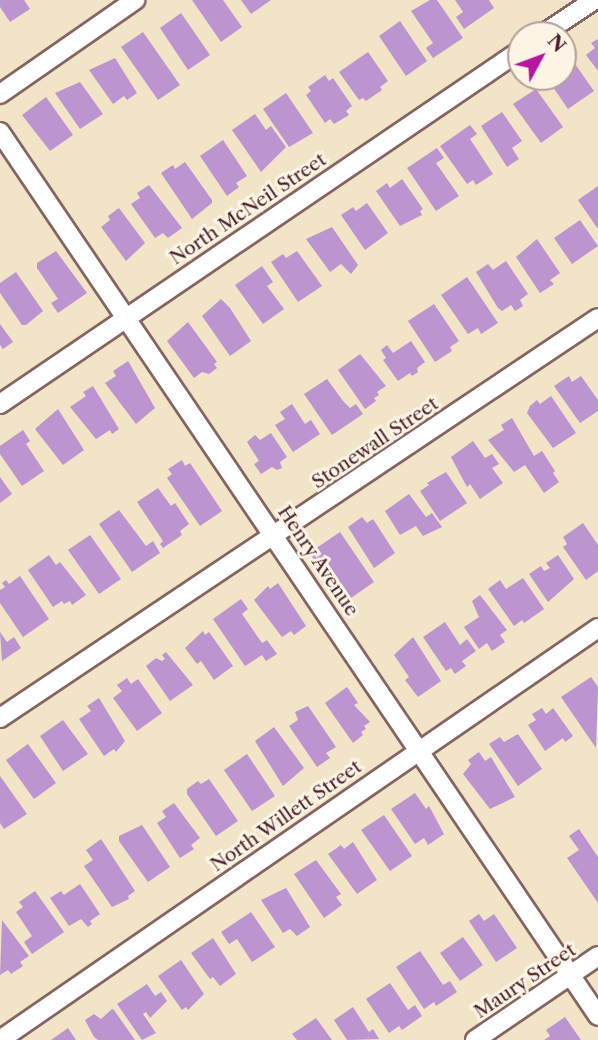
<!DOCTYPE html>
<style>
body{margin:0}
#map{position:relative;width:598px;height:1040px;overflow:hidden;background:#f2e4c7;font-family:"Libre Caslon Text",serif}
div>[style]{position:absolute}
.building>*{inset:0;background:#bc94d0}
.roads{filter:drop-shadow(2px 0 #856462) drop-shadow(-2px 0 #856462) drop-shadow(0 2px #856462) drop-shadow(0 -2px #856462)}
.minor>*{height:18px;margin:-9px;padding:0 9px;transform-origin:9px;border-radius:9px;background:#fff}
span{translate:-50% -50%;white-space:nowrap;text-align:center;line-height:1.15;-webkit-text-stroke:6px #fcf5e5;paint-order:stroke}
.street-label{font-size:19px;color:#4a1f2b}
.north{position:absolute;left:507px;top:21px;width:70px;height:70px;box-sizing:border-box;background:#fcf5e5;border:2px solid #b59f9b;border-radius:50%;rotate:49deg;font-size:19px;font-weight:700;line-height:28px;text-align:center;color:#4a1f2b}
.north::after{content:'';display:block;margin:auto;width:24px;height:32px;background:#b5179e;clip-path:polygon(50% 0,100% 100%,50% 72%,0 100%)}
</style>
<div id="map">
<div class="building">
<i style="clip-path:polygon(0 0,24px 0,30px 9px,10px 22px,0 7px)"></i>
<i style="clip-path:polygon(192px 0,223px 0,242px 27px,221px 42px)"></i>
<i style="clip-path:polygon(241px 0,271px 0,251px 14px)"></i>
<i style="clip-path:polygon(430px 0,437px 0,463px 38px,433px 58px,426px 48px,433px 43px,411px 11px)"></i>
<i style="clip-path:polygon(455px 0,489px 0,494px 8px,464px 29px,456px 17px,463px 12px)"></i>
<i style="clip-path:polygon(181px 13px,210px 55px,188px 70px,160px 28px)"></i>
<i style="clip-path:polygon(400px 21px,427px 61px,406px 76px,379px 36px)"></i>
<i style="clip-path:polygon(143px 32px,180px 85px,158px 100px,121px 47px)"></i>
<i style="clip-path:polygon(598px 39px,598px 71px,586px 55px,595px 48px,591px 43px)"></i>
<i style="clip-path:polygon(368px 52px,388px 81px,380px 87px,382px 90px,366px 101px,363px 98px,359px 100px,339px 72px)"></i>
<i style="clip-path:polygon(115px 58px,137px 93px,127px 100px,124px 96px,113px 104px,89px 70px)"></i>
<i style="clip-path:polygon(563px 59px,569px 68px,575px 64px,594px 91px,568px 109px,548px 80px,563px 77px)"></i>
<i style="clip-path:polygon(325px 75px,329px 81px,333px 78px,352px 106px,346px 111px,349px 115px,334px 124px,330px 119px,325px 123px,306px 95px,311px 91px,308px 87px)"></i>
<i style="clip-path:polygon(80px 82px,103px 114px,80px 129px,55px 93px)"></i>
<i style="clip-path:polygon(536px 89px,563px 127px,541px 143px,513px 104px)"></i>
<i style="clip-path:polygon(286px 93px,313px 133px,289px 147px,263px 109px)"></i>
<i style="clip-path:polygon(46px 97px,73px 135px,50px 151px,22px 115px)"></i>
<i style="clip-path:polygon(502px 112px,522px 141px,512px 148px,519px 159px,507px 167px,481px 126px)"></i>
<i style="clip-path:polygon(255px 114px,266px 130px,271px 126px,286px 147px,261px 172px,232px 130px)"></i>
<i style="clip-path:polygon(470px 125px,477px 134px,470px 139px,493px 174px,476px 185px,473px 180px,467px 184px,440px 146px)"></i>
<i style="clip-path:polygon(223px 140px,247px 176px,236px 183px,239px 187px,227px 196px,200px 156px)"></i>
<i style="clip-path:polygon(437px 148px,444px 158px,436px 163px,459px 196px,436px 211px,407px 168px)"></i>
<i style="clip-path:polygon(185px 162px,212px 200px,212px 203px,192px 219px,161px 173px,173px 165px,175px 169px)"></i>
<i style="clip-path:polygon(402px 179px,423px 209px,420px 211px,422px 215px,400px 226px,376px 191px,387px 183px,390px 188px)"></i>
<i style="clip-path:polygon(149px 185px,182px 228px,168px 238px,163px 233px,155px 238px,131px 204px,140px 198px,137px 193px)"></i>
<i style="clip-path:polygon(598px 186px,598px 229px,578px 200px)"></i>
<i style="clip-path:polygon(367px 203px,388px 233px,365px 250px,341px 215px,353px 207px,356px 211px)"></i>
<i style="clip-path:polygon(119px 208px,145px 243px,126px 261px,101px 227px,110px 220px,108px 216px)"></i>
<i style="clip-path:polygon(580px 220px,598px 246px,572px 264px,554px 238px)"></i>
<i style="clip-path:polygon(332px 227px,358px 265px,351px 274px,341px 264px,330px 272px,306px 239px)"></i>
<i style="clip-path:polygon(537px 239px,560px 273px,550px 280px,554px 284px,540px 293px,516px 257px)"></i>
<i style="clip-path:polygon(56px 251px,87px 293px,58px 313px,51px 303px,58px 299px,37px 268px,37px 263px)"></i>
<i style="clip-path:polygon(297px 251px,322px 286px,298px 302px,271px 262px,283px 254px,286px 258px)"></i>
<i style="clip-path:polygon(506px 261px,528px 294px,520px 300px,523px 306px,515px 311px,511px 305px,502px 311px,498px 308px,476px 272px,488px 264px,493px 270px)"></i>
<i style="clip-path:polygon(262px 266px,273px 282px,267px 286px,284px 309px,263px 324px,235px 285px)"></i>
<i style="clip-path:polygon(16px 272px,43px 311px,26px 325px,22px 325px,0 293px,0 283px)"></i>
<i style="clip-path:polygon(467px 277px,498px 323px,481px 334px,478px 328px,468px 334px,441px 295px)"></i>
<i style="clip-path:polygon(221px 299px,230px 308px,251px 341px,230px 356px,202px 316px)"></i>
<i style="clip-path:polygon(434px 304px,459px 341px,450px 347px,452px 351px,435px 362px,408px 321px)"></i>
<i style="clip-path:polygon(188px 322px,217px 362px,214px 364px,217px 368px,209px 374px,202px 372px,194px 378px,167px 341px)"></i>
<i style="clip-path:polygon(0 324px,13px 342px,3px 349px,0 345px)"></i>
<i style="clip-path:polygon(411px 341px,425px 362px,417px 368px,418px 372px,412px 376px,410px 373px,398px 381px,383px 360px,386px 358px,381px 350px,387px 345px,393px 353px)"></i>
<i style="clip-path:polygon(360px 354px,386px 386px,377px 392px,379px 395px,374px 398px,376px 401px,365px 409px,338px 370px)"></i>
<i style="clip-path:polygon(128px 361px,155px 408px,136px 424px,105px 383px,116px 376px,113px 371px)"></i>
<i style="clip-path:polygon(569px 376px,572px 382px,581px 376px,598px 400px,598px 411px,580px 423px,554px 386px)"></i>
<i style="clip-path:polygon(327px 379px,343px 401px,350px 408px,356px 404px,363px 414px,332px 435px,304px 394px)"></i>
<i style="clip-path:polygon(93px 386px,119px 429px,112px 434px,110px 430px,96px 439px,70px 407px,86px 396px,83px 392px)"></i>
<i style="clip-path:polygon(551px 396px,576px 433px,553px 448px,527px 413px,530px 406px,537px 400px,540px 404px)"></i>
<i style="clip-path:polygon(292px 404px,305px 424px,311px 420px,320px 434px,293px 452px,275px 425px,285px 419px,280px 412px)"></i>
<i style="clip-path:polygon(58px 409px,84px 450px,63px 465px,35px 429px)"></i>
<i style="clip-path:polygon(512px 418px,534px 456px,542px 451px,555px 471px,553px 473px,559px 482px,544px 493px,525px 465px,514px 472px,488px 440px,504px 430px,501px 425px)"></i>
<i style="clip-path:polygon(23px 430px,30px 441px,26px 444px,44px 471px,22px 486px,0 454px,0 446px)"></i>
<i style="clip-path:polygon(271px 433px,287px 457px,280px 462px,282px 468px,277px 470px,272px 467px,261px 474px,254px 464px,259px 461px,247px 442px,255px 435px,260px 440px)"></i>
<i style="clip-path:polygon(473px 441px,485px 458px,492px 454px,499px 464px,492px 468px,503px 483px,480px 499px,470px 484px,467px 487px,451px 457px)"></i>
<i style="clip-path:polygon(182px 460px,185px 466px,190px 463px,222px 511px,200px 526px,167px 478px,172px 474px,168px 469px)"></i>
<i style="clip-path:polygon(446px 472px,467px 503px,440px 521px,420px 491px,429px 485px,427px 483px)"></i>
<i style="clip-path:polygon(0 477px,12px 494px,0 503px)"></i>
<i style="clip-path:polygon(158px 488px,171px 506px,175px 503px,189px 524px,180px 531px,182px 535px,163px 548px,160px 544px,163px 541px,137px 502px)"></i>
<i style="clip-path:polygon(409px 494px,426px 517px,432px 513px,442px 527px,423px 536px,416px 526px,400px 535px,385px 511px)"></i>
<i style="clip-path:polygon(119px 510px,146px 546px,153px 541px,160px 553px,132px 572px,99px 524px)"></i>
<i style="clip-path:polygon(362px 517px,367px 523px,373px 519px,395px 553px,374px 568px,348px 527px)"></i>
<i style="clip-path:polygon(583px 523px,598px 545px,598px 571px,586px 580px,563px 547px,567px 544px,563px 537px)"></i>
<i style="clip-path:polygon(340px 532px,374px 582px,351px 598px,324px 559px,317px 564px,309px 553px)"></i>
<i style="clip-path:polygon(90px 535px,121px 579px,99px 594px,68px 550px)"></i>
<i style="clip-path:polygon(49px 555px,56px 565px,60px 562px,86px 595px,72px 605px,70px 601px,64px 604px,62px 601px,53px 607px,28px 570px)"></i>
<i style="clip-path:polygon(558px 555px,574px 579px,548px 602px,529px 574px,541px 566px,544px 571px,550px 568px,546px 563px)"></i>
<i style="clip-path:polygon(20px 576px,49px 619px,23px 637px,0 603px,0 590px,5px 587px,2px 583px,6px 580px,9px 584px)"></i>
<i style="clip-path:polygon(523px 578px,544px 609px,524px 623px,522px 620px,514px 626px,488px 589px,500px 580px,506px 589px)"></i>
<i style="clip-path:polygon(278px 583px,306px 626px,294px 635px,291px 631px,282px 637px,254px 600px,268px 586px,270px 589px)"></i>
<i style="clip-path:polygon(480px 595px,507px 630px,500px 635px,505px 642px,492px 651px,487px 643px,479px 649px,464px 627px,479px 617px,472px 601px)"></i>
<i style="clip-path:polygon(241px 599px,248px 609px,242px 614px,262px 643px,267px 640px,277px 654px,266px 661px,262px 655px,245px 666px,213px 619px)"></i>
<i style="clip-path:polygon(445px 622px,460px 645px,467px 639px,476px 651px,462px 661px,466px 666px,455px 674px,451px 668px,446px 671px,423px 637px)"></i>
<i style="clip-path:polygon(203px 631px,205px 635px,209px 632px,233px 666px,214px 680px,201px 661px,197px 664px,185px 648px)"></i>
<i style="clip-path:polygon(0 632px,7px 642px,14px 637px,21px 648px,2px 661px)"></i>
<i style="clip-path:polygon(413px 637px,441px 681px,418px 697px,405px 680px,409px 677px,394px 655px)"></i>
<i style="clip-path:polygon(166px 652px,193px 685px,170px 701px,146px 666px,156px 658px,162px 661px,165px 659px,162px 655px)"></i>
<i style="clip-path:polygon(591px 677px,598px 687px,596px 748px,561px 697px)"></i>
<i style="clip-path:polygon(127px 678px,131px 684px,138px 679px,162px 713px,137px 731px,113px 698px,122px 691px,117px 685px)"></i>
<i style="clip-path:polygon(347px 687px,358px 703px,354px 705px,370px 722px,364px 726px,366px 729px,361px 732px,363px 735px,353px 743px,325px 703px)"></i>
<i style="clip-path:polygon(99px 698px,125px 741px,116px 752px,114px 749px,104px 756px,79px 719px,91px 711px,87px 706px)"></i>
<i style="clip-path:polygon(308px 706px,336px 747px,326px 753px,330px 758px,317px 767px,289px 726px,298px 720px,295px 712px)"></i>
<i style="clip-path:polygon(542px 708px,546px 714px,553px 708px,573px 736px,565px 742px,563px 738px,545px 751px,528px 725px,536px 720px,532px 714px)"></i>
<i style="clip-path:polygon(63px 720px,88px 754px,63px 771px,40px 736px)"></i>
<i style="clip-path:polygon(274px 727px,304px 768px,283px 786px,255px 741px)"></i>
<i style="clip-path:polygon(518px 734px,542px 769px,518px 786px,489px 744px,500px 737px,504px 742px)"></i>
<i style="clip-path:polygon(28px 744px,56px 783px,34px 799px,6px 760px)"></i>
<i style="clip-path:polygon(479px 752px,485px 761px,491px 757px,515px 797px,490px 809px,463px 774px,471px 764px,468px 760px)"></i>
<i style="clip-path:polygon(247px 754px,275px 796px,252px 811px,224px 770px)"></i>
<i style="clip-path:polygon(0 776px,27px 814px,4px 829px,0 823px)"></i>
<i style="clip-path:polygon(209px 779px,238px 821px,216px 836px,187px 794px,187px 789px,198px 781px,201px 784px)"></i>
<i style="clip-path:polygon(415px 793px,426px 809px,429px 806px,444px 834px,428px 845px,424px 838px,415px 844px,391px 809px)"></i>
<i style="clip-path:polygon(174px 803px,200px 838px,191px 845px,194px 849px,180px 858px,157px 823px,166px 817px,162px 811px)"></i>
<i style="clip-path:polygon(384px 815px,412px 856px,390px 871px,361px 830px)"></i>
<i style="clip-path:polygon(142px 825px,170px 867px,148px 882px,119px 841px,119px 836px)"></i>
<i style="clip-path:polygon(579px 829px,598px 857px,598px 903px,567px 858px,579px 850px,569px 836px)"></i>
<i style="clip-path:polygon(101px 839px,135px 891px,128px 896px,129px 899px,112px 907px,84px 866px,93px 860px,86px 850px)"></i>
<i style="clip-path:polygon(353px 842px,377px 880px,357px 894px,328px 854px,341px 845px,344px 849px)"></i>
<i style="clip-path:polygon(316px 860px,341px 894px,336px 897px,342px 905px,324px 918px,294px 874px)"></i>
<i style="clip-path:polygon(80px 884px,100px 914px,90px 921px,92px 924px,88px 927px,81px 919px,69px 926px,50px 898px,61px 891px,64px 895px)"></i>
<i style="clip-path:polygon(286px 888px,310px 927px,297px 936px,290px 929px,283px 933px,261px 900px)"></i>
<i style="clip-path:polygon(35px 891px,64px 932px,32px 954px,24px 942px,32px 936px,16px 912px,23px 907px,19px 902px)"></i>
<i style="clip-path:polygon(251px 912px,275px 947px,252px 962px,237px 939px,229px 944px,221px 932px)"></i>
<i style="clip-path:polygon(479px 914px,484px 921px,494px 914px,517px 948px,496px 962px,469px 921px)"></i>
<i style="clip-path:polygon(2px 920px,29px 956px,20px 962px,23px 966px,11px 974px,8px 970px,0 975px)"></i>
<i style="clip-path:polygon(463px 937px,483px 965px,460px 981px,440px 953px)"></i>
<i style="clip-path:polygon(213px 938px,236px 974px,220px 986px,213px 977px,210px 979px,191px 953px)"></i>
<i style="clip-path:polygon(420px 951px,443px 985px,450px 981px,457px 992px,436px 1006px,434px 1002px,424px 1009px,396px 967px)"></i>
<i style="clip-path:polygon(181px 960px,204px 994px,188px 1010px,186px 1007px,182px 1010px,158px 976px)"></i>
<i style="clip-path:polygon(390px 983px,408px 1010px,415px 1005px,422px 1016px,402px 1030px,399px 1026px,389px 1033px,366px 999px)"></i>
<i style="clip-path:polygon(147px 984px,155px 996px,161px 992px,167px 1001px,150px 1018px,146px 1012px,143px 1014px,156px 1033px,142px 1040px,117px 1004px)"></i>
<i style="clip-path:polygon(353px 1007px,369px 1032px,373px 1029px,379px 1039px,347px 1040px,334px 1020px)"></i>
<i style="clip-path:polygon(112px 1009px,114px 1010px,135px 1040px,98px 1040px,94px 1037px,85px 1020px,94px 1014px,101px 1019px)"></i>
<i style="clip-path:polygon(565px 1017px,581px 1040px,544px 1040px,550px 1036px,546px 1030px)"></i>
<i style="clip-path:polygon(316px 1018px,332px 1040px,297px 1040px,292px 1034px)"></i>
<i style="clip-path:polygon(68px 1028px,76px 1040px,51px 1040px)"></i>
</div>
<div class="roads">
<div class="minor">
<i style="left:542px;top:35px;width:63px;rotate:-33.9deg"></i>
<i style="left:0;top:94px;width:165px;rotate:-34.8deg"></i>
<i style="left:0;top:132px;width:1067px;rotate:55.92deg"></i>
<i style="left:0;top:404px;width:630px;rotate:-34.19deg"></i>
<i style="left:0;top:718px;width:719px;rotate:-33.78deg"></i>
<i style="left:0;top:1040px;width:726px;rotate:-34.57deg"></i>
<i style="left:475px;top:1040px;width:149px;rotate:-34.3deg"></i>
</div>
</div>
<div class="street-label">
<span style="left:248px;top:209px;rotate:-34deg">North McNeil Street</span>
<span style="left:375px;top:443px;rotate:-34deg">Stonewall Street</span>
<span style="left:318px;top:561px;rotate:56deg">Henry Avenue</span>
<span style="left:286px;top:816px;rotate:-35deg">North Willett Street</span>
<span style="left:525px;top:981px;rotate:-34deg">Maury Street</span>
</div>
<div class="north">N</div>
</div>
